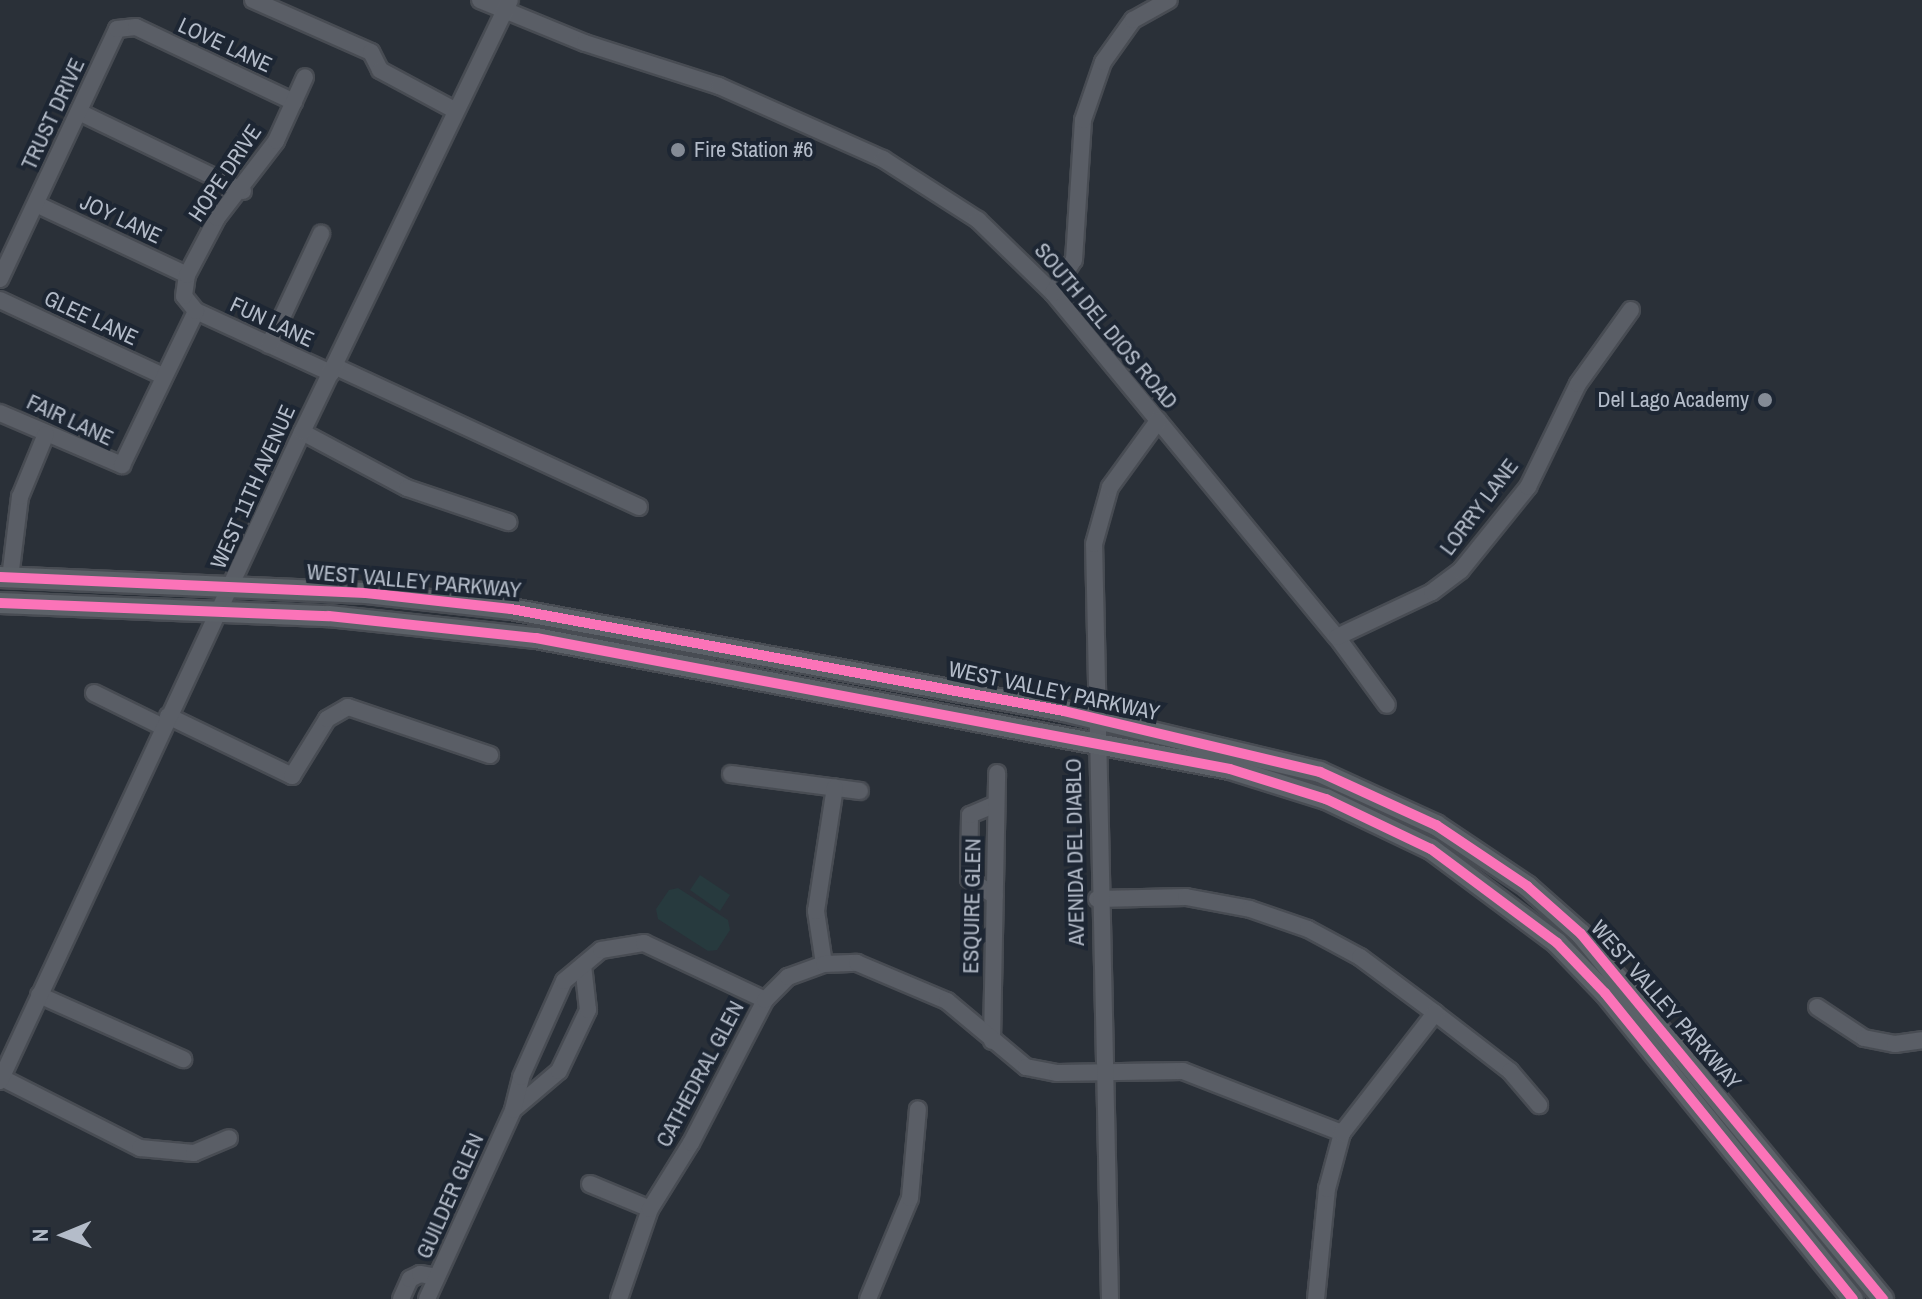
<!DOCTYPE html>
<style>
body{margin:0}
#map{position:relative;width:1922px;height:1299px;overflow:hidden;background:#2a3038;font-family:"Archivo Narrow",sans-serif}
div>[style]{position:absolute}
.green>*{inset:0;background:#273a3e}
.roads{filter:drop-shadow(2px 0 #484c53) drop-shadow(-2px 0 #484c53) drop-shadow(0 2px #484c53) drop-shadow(0 -2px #484c53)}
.minor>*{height:16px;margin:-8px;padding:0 8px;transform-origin:8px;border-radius:8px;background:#5a5e66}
.major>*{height:20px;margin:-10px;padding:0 10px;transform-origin:10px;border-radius:10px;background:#5c6168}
.cycleway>*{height:10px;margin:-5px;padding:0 5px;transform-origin:5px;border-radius:5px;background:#fb73b8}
.dots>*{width:22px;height:22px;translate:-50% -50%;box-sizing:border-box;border:4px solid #1d2633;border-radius:50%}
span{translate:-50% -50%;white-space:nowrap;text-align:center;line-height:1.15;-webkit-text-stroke:8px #1d2633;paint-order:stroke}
.street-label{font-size:22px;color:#b4bcc9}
.poi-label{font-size:22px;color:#b4bcc9}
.left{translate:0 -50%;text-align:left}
.right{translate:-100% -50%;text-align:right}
.north{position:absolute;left:24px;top:1195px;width:80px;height:80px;-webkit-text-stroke:6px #1d2633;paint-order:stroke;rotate:269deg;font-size:22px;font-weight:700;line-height:32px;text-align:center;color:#b4bcc9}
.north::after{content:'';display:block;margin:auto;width:28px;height:36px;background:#b4bcc9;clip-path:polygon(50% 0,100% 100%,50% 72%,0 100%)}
</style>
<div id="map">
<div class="green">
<i style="clip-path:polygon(700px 875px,730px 895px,720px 911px,690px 890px)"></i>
<i style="clip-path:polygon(678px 888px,728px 920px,730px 930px,717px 950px,708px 951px,658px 919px,656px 909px,669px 890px)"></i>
</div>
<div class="roads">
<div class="minor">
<i style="left:253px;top:0;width:129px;rotate:23.8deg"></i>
<i style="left:371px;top:52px;width:20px;rotate:63deg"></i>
<i style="left:380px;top:70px;width:86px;rotate:28.3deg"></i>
<i style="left:480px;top:0;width:113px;rotate:22.3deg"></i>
<i style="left:585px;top:43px;width:141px;rotate:17.8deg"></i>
<i style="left:719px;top:86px;width:180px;rotate:24deg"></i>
<i style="left:883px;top:159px;width:113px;rotate:32.7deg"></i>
<i style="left:978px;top:220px;width:105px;rotate:44.2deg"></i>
<i style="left:1053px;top:293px;width:446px;rotate:50.5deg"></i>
<i style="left:1337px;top:637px;width:84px;rotate:53.7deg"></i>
<i style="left:79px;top:112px;width:182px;rotate:25.7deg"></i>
<i style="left:36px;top:204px;width:167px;rotate:25.2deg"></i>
<i style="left:0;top:279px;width:276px;rotate:-64.9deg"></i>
<i style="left:117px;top:29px;width:19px;rotate:-6deg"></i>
<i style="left:136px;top:27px;width:175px;rotate:25.4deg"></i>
<i style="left:1053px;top:293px;width:39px;rotate:-58deg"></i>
<i style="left:1074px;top:260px;width:140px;rotate:-86.3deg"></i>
<i style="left:1083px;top:120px;width:61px;rotate:-71deg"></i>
<i style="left:1103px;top:62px;width:52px;rotate:-54.5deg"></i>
<i style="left:1133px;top:20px;width:41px;rotate:-29.1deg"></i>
<i style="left:0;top:300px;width:180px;rotate:25deg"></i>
<i style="left:196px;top:311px;width:149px;rotate:24.7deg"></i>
<i style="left:269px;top:345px;width:123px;rotate:-64.9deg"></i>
<i style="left:334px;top:366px;width:336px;rotate:24.8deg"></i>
<i style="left:0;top:413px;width:133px;rotate:23.1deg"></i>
<i style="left:122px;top:465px;width:171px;rotate:-64.3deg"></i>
<i style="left:196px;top:311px;width:19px;rotate:-129deg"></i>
<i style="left:184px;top:296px;width:21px;rotate:-82deg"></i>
<i style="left:187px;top:275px;width:64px;rotate:-62.2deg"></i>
<i style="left:217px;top:218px;width:97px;rotate:-52.5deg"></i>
<i style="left:276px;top:141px;width:70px;rotate:-65.6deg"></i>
<i style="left:302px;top:432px;width:119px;rotate:28.1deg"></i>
<i style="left:407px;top:488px;width:107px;rotate:18.6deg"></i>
<i style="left:10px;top:578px;width:82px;rotate:-83deg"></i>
<i style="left:20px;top:497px;width:68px;rotate:-67.6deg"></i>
<i style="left:1337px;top:637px;width:105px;rotate:-25.3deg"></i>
<i style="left:1432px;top:592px;width:36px;rotate:-37deg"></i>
<i style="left:1461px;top:570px;width:107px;rotate:-51.1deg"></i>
<i style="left:1528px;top:487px;width:114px;rotate:-64.1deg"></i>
<i style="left:1578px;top:384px;width:91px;rotate:-54.4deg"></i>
<i style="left:94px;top:693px;width:77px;rotate:26.2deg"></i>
<i style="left:168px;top:716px;width:138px;rotate:25.8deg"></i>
<i style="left:292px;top:776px;width:67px;rotate:-58.4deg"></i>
<i style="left:327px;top:719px;width:24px;rotate:-30deg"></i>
<i style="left:348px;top:707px;width:150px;rotate:18.7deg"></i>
<i style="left:731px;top:774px;width:130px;rotate:7.5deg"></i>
<i style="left:995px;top:896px;width:31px;rotate:-147deg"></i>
<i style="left:969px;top:879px;width:64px;rotate:-89.1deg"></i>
<i style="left:970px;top:815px;width:28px;rotate:-23deg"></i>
<i style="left:1097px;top:899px;width:89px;rotate:-1.3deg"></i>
<i style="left:1186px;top:897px;width:65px;rotate:10.6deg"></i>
<i style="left:1250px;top:909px;width:61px;rotate:19deg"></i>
<i style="left:1308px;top:929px;width:59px;rotate:28.3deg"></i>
<i style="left:1360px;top:957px;width:94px;rotate:36.7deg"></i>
<i style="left:1435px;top:1013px;width:95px;rotate:37.7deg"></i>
<i style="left:1510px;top:1071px;width:45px;rotate:49.5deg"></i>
<i style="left:824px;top:964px;width:54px;rotate:-98.6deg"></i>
<i style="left:816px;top:911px;width:125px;rotate:-81.3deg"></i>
<i style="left:39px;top:995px;width:158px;rotate:24deg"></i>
<i style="left:1817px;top:1007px;width:56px;rotate:33.4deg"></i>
<i style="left:1864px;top:1038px;width:32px;rotate:11deg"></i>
<i style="left:1895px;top:1044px;width:27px;rotate:-8deg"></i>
<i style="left:992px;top:1041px;width:268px;rotate:-88.9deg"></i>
<i style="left:2px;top:1078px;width:155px;rotate:26.9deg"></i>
<i style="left:140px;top:1148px;width:54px;rotate:5.3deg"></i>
<i style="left:194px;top:1153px;width:38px;rotate:-23deg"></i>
<i style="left:0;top:1081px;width:716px;rotate:-65.05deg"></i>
<i style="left:302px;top:432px;width:479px;rotate:-64.3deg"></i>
<i style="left:513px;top:1110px;width:60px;rotate:-40.3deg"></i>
<i style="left:559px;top:1071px;width:68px;rotate:-64.6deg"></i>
<i style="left:588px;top:1010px;width:45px;rotate:-96.3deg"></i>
<i style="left:590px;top:1184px;width:65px;rotate:22.6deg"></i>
<i style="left:401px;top:1299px;width:22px;rotate:-66deg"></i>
<i style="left:410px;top:1279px;width:11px;rotate:-27deg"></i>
<i style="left:420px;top:1274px;width:17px;rotate:10deg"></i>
<i style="left:427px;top:1299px;width:208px;rotate:-65.5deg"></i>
<i style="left:513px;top:1110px;width:34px;rotate:-76deg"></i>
<i style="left:521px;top:1077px;width:105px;rotate:-65.9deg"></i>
<i style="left:564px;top:981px;width:48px;rotate:-40deg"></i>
<i style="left:601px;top:950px;width:44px;rotate:-9.2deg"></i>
<i style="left:644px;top:943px;width:134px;rotate:25.2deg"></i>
<i style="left:619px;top:1299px;width:95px;rotate:-71deg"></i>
<i style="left:650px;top:1209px;width:78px;rotate:-58.2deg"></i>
<i style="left:691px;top:1143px;width:161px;rotate:-62.6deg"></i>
<i style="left:765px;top:1000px;width:33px;rotate:-45deg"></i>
<i style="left:788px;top:977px;width:38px;rotate:-20deg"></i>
<i style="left:824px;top:964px;width:33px;rotate:-2deg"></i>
<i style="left:857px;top:963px;width:98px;rotate:22.9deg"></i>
<i style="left:947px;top:1001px;width:103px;rotate:39.9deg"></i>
<i style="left:1026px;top:1067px;width:32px;rotate:11deg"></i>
<i style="left:1057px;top:1073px;width:126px;rotate:-0.9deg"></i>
<i style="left:1183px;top:1071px;width:171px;rotate:21.3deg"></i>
<i style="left:868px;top:1299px;width:109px;rotate:-67.4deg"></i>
<i style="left:910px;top:1198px;width:89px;rotate:-84.9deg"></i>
<i style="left:1110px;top:1299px;width:755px;rotate:-91.21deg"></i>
<i style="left:1094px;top:544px;width:59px;rotate:-74.3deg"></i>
<i style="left:1110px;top:487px;width:82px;rotate:-54deg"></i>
<i style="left:1316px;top:1299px;width:111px;rotate:-84.3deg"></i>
<i style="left:1327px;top:1189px;width:58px;rotate:-75deg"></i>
<i style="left:1342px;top:1133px;width:152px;rotate:-52.2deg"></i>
</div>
<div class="major">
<i style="left:0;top:577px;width:366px;rotate:2.5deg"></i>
<i style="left:366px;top:593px;width:146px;rotate:6.3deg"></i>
<i style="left:511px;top:609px;width:562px;rotate:10.45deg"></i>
<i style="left:1064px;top:711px;width:263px;rotate:13.4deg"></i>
<i style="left:1320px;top:772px;width:128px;rotate:24.6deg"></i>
<i style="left:1436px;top:825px;width:110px;rotate:33.8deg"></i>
<i style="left:1527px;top:886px;width:72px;rotate:41.6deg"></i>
<i style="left:1581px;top:934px;width:474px;rotate:50.4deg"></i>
<i style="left:0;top:603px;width:329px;rotate:2.3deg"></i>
<i style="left:329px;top:616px;width:208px;rotate:6.1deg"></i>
<i style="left:536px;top:638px;width:706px;rotate:10.69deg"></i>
<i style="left:1230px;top:769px;width:101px;rotate:17.4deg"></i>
<i style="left:1326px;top:799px;width:116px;rotate:25.5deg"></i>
<i style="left:1431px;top:849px;width:157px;rotate:36.7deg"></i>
<i style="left:1557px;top:943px;width:69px;rotate:46.2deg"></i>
<i style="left:1605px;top:993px;width:394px;rotate:51deg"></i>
</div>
</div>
<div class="cycleway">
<i style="left:0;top:577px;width:366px;rotate:2.5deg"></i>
<i style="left:366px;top:593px;width:146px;rotate:6.3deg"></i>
<i style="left:511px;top:609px;width:562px;rotate:10.45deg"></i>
<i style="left:1064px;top:711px;width:263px;rotate:13.4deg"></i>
<i style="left:1320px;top:772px;width:128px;rotate:24.6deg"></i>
<i style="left:1436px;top:825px;width:110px;rotate:33.8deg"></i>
<i style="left:1527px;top:886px;width:72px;rotate:41.6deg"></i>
<i style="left:1581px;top:934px;width:474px;rotate:50.4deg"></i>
<i style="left:0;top:603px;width:329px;rotate:2.3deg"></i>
<i style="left:329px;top:616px;width:208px;rotate:6.1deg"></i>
<i style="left:536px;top:638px;width:706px;rotate:10.69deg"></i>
<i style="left:1230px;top:769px;width:101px;rotate:17.4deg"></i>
<i style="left:1326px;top:799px;width:116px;rotate:25.5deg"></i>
<i style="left:1431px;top:849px;width:157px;rotate:36.7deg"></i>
<i style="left:1557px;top:943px;width:69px;rotate:46.2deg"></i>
<i style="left:1605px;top:993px;width:394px;rotate:51deg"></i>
</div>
<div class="dots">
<i style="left:678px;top:150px;background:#848b96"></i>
<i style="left:1765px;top:400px;background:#848b96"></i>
</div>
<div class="street-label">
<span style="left:225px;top:45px;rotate:25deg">LOVE LANE</span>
<span style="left:53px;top:114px;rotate:-65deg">TRUST DRIVE</span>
<span style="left:225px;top:173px;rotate:-56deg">HOPE DRIVE</span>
<span style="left:121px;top:219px;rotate:25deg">JOY LANE</span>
<span style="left:91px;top:318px;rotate:25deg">GLEE LANE</span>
<span style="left:272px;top:322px;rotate:25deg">FUN LANE</span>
<span style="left:1106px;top:326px;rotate:50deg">SOUTH DEL DIOS ROAD</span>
<span style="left:70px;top:420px;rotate:25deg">FAIR LANE</span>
<span style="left:253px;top:487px;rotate:-66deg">WEST 11TH AVENUE</span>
<span style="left:1479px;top:507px;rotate:-53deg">LORRY LANE</span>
<span style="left:414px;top:581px;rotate:5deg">WEST VALLEY PARKWAY</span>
<span style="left:1054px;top:691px;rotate:12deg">WEST VALLEY PARKWAY</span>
<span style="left:1075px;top:852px;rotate:-91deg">AVENIDA DEL DIABLO</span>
<span style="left:972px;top:906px;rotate:-89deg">ESQUIRE GLEN</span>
<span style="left:1666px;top:1005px;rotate:49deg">WEST VALLEY PARKWAY</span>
<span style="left:700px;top:1074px;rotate:-62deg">CATHEDRAL GLEN</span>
<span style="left:450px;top:1196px;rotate:-66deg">GUILDER GLEN</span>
</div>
<div class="poi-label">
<span class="left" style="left:694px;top:150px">Fire Station #6</span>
<span class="right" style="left:1749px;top:400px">Del Lago Academy</span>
</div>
<div class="north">N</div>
</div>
